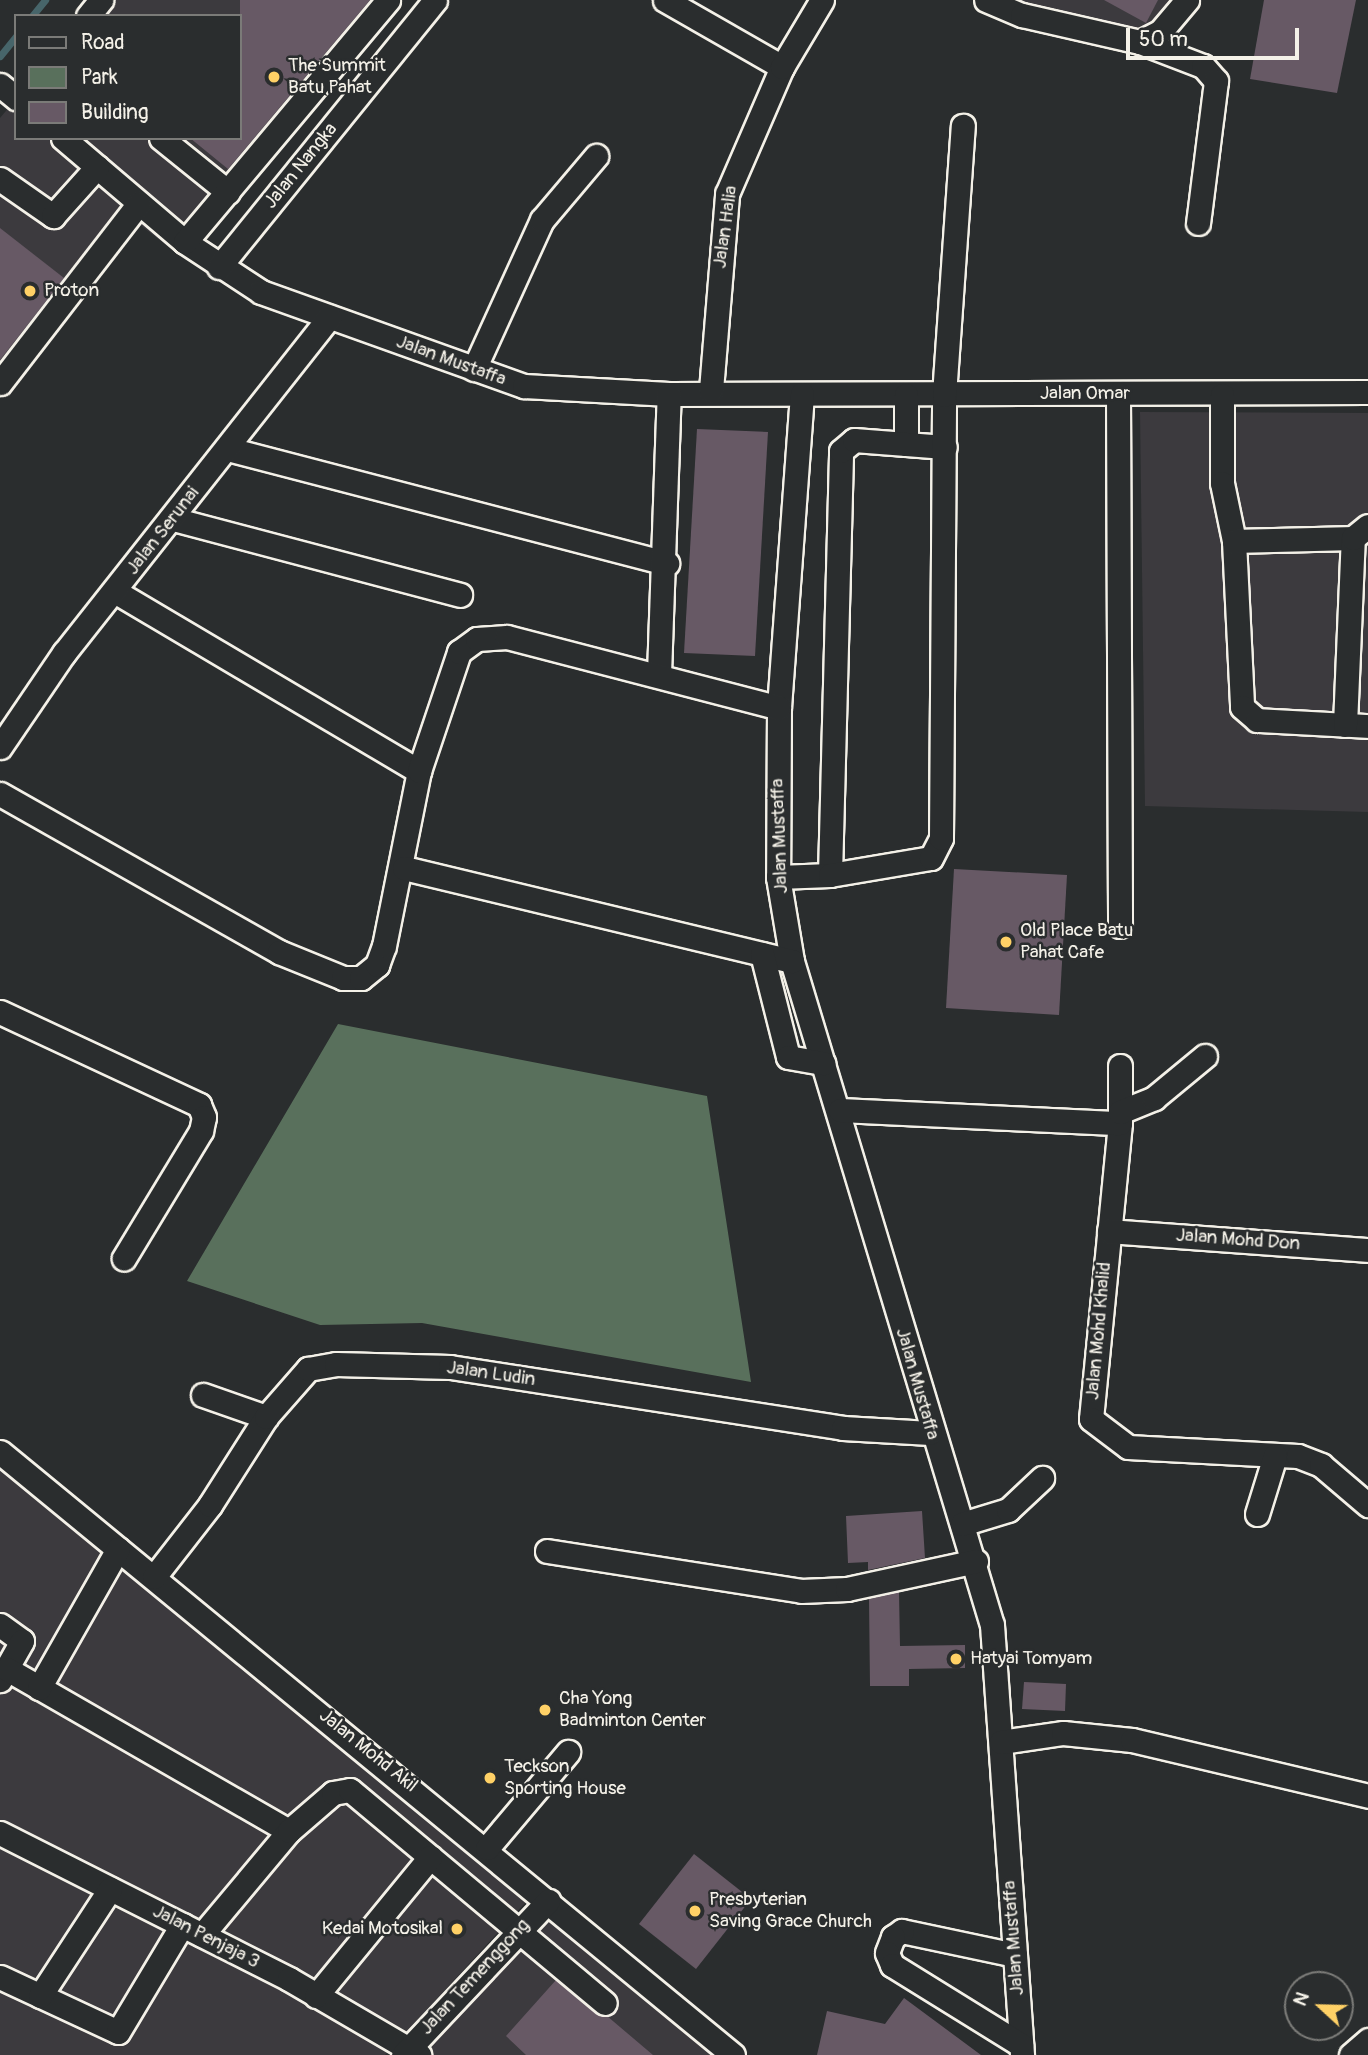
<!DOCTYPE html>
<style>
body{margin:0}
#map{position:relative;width:1368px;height:2055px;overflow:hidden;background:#2a2d2e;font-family:Pangolin,sans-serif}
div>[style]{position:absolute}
.built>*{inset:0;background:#3c3a3e}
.green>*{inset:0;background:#59705c}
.stream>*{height:7px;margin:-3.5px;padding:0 3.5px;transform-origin:3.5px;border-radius:3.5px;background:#47656a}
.building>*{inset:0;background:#675965}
.roads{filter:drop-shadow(2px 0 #f4f1e8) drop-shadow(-2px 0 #f4f1e8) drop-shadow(0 2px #f4f1e8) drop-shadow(0 -2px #f4f1e8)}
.minor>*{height:23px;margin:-11.5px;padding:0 11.5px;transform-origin:11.5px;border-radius:11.5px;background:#2a2d2e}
.dots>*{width:19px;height:19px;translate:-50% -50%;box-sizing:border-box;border:4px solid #2a2d2e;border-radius:50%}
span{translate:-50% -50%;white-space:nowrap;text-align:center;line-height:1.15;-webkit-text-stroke:5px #2a2d2e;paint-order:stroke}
.poi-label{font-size:19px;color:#f4f1e8}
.left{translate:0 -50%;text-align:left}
.right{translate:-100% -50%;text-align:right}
.street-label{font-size:19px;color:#f4f1e8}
.legend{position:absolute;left:14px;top:14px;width:228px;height:126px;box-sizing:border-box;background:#2a2d2e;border:2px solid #7b7b78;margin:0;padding:9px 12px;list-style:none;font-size:21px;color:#f4f1e8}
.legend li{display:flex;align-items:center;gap:14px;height:35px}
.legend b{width:35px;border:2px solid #7b7b78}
.north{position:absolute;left:1284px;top:1971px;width:70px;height:70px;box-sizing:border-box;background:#2a2d2e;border:2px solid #7b7b78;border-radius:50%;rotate:292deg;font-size:19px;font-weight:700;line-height:28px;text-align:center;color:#f4f1e8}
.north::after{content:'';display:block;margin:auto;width:24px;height:32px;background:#ffd166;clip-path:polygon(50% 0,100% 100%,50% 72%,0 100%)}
.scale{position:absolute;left:1126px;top:28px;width:173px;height:32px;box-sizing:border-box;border:4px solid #f4f1e8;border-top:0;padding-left:9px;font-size:21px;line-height:24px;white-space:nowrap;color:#f4f1e8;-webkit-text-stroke:5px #2a2d2e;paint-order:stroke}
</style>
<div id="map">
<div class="built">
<i style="clip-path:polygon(94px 0,393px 0,178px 254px,135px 221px,0 397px,0 118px,16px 99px,16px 138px,240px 138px,240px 16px,82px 16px)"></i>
<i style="clip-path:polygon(1003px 0,1195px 0,1163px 37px)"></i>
<i style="clip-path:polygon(1140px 412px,1368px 413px,1368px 812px,1145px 806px)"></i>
<i style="clip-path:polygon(0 1468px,527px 1901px,385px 2055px,0 2055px)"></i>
<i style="clip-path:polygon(547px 1919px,713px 2055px,422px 2055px)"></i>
</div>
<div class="green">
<i style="clip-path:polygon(338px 1024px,707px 1096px,751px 1382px,422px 1323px,320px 1325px,187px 1281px)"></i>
</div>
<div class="stream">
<i style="left:32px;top:16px;width:21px;rotate:-51deg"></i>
<i style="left:0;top:56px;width:26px;rotate:-51deg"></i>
</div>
<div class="building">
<i style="clip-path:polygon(240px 0,370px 0,228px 169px,190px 138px,240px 138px)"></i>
<i style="clip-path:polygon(1104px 0,1158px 0,1146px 23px)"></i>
<i style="clip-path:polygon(1264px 0,1356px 0,1337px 93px,1250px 79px)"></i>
<i style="clip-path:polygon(0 228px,64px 278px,0 360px)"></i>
<i style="clip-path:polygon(697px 429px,768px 432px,755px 656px,684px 653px)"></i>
<i style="clip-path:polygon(954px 869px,1067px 875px,1059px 1015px,946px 1008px)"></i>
<i style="clip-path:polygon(922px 1511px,925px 1558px,868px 1570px,868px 1562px,848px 1563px,846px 1516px)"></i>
<i style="clip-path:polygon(899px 1592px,900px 1646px,965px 1645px,965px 1668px,909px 1669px,909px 1686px,870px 1686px,869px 1599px)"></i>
<i style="clip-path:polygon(1024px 1682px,1066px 1684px,1065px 1711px,1022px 1709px)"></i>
<i style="clip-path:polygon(694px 1854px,751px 1899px,696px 1969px,639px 1924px)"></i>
<i style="clip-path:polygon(556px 1980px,596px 2014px,607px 2016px,653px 2055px,526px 2055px,506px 2036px)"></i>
<i style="clip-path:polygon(904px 1998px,981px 2055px,817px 2055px,827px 2011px,885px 2024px)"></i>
</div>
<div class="roads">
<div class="minor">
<i style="left:665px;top:0;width:135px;rotate:29.8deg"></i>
<i style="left:986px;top:0;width:39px;rotate:23deg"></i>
<i style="left:1022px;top:15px;width:121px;rotate:12.9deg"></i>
<i style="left:1140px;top:42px;width:22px;rotate:-27deg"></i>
<i style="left:1160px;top:32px;width:42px;rotate:-49.8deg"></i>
<i style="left:88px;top:16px;width:21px;rotate:-51deg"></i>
<i style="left:1140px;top:42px;width:67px;rotate:20.9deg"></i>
<i style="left:1203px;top:66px;width:20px;rotate:49deg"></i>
<i style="left:1216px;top:81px;width:143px;rotate:97.2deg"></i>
<i style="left:0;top:85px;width:21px;rotate:39deg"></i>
<i style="left:63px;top:138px;width:160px;rotate:40.4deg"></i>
<i style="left:185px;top:242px;width:91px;rotate:33.3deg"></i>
<i style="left:261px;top:292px;width:279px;rotate:19.7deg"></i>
<i style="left:524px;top:386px;width:145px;rotate:3.2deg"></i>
<i style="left:669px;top:394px;width:699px;rotate:-0.16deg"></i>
<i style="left:161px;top:138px;width:86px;rotate:38.9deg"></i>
<i style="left:0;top:179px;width:65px;rotate:34.9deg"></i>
<i style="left:53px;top:216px;width:66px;rotate:-48.1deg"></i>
<i style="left:185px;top:242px;width:316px;rotate:-50deg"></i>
<i style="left:219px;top:267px;width:343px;rotate:-51deg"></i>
<i style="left:474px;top:369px;width:164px;rotate:-65.5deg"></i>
<i style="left:542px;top:220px;width:84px;rotate:-49.8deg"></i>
<i style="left:0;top:383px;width:227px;rotate:-52.3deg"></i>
<i style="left:711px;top:390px;width:197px;rotate:-85.3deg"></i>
<i style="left:727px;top:194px;width:138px;rotate:-66.6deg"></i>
<i style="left:782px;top:67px;width:78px;rotate:-59.2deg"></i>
<i style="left:802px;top:394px;width:315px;rotate:94.2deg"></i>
<i style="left:779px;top:708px;width:169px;rotate:90.3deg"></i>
<i style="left:778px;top:877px;width:85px;rotate:80.5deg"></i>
<i style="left:792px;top:961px;width:693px;rotate:73.24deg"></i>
<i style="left:992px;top:1625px;width:431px;rotate:86deg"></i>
<i style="left:1118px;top:394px;width:532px;rotate:89.78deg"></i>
<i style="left:906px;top:395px;width:49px;rotate:90deg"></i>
<i style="left:1222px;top:395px;width:88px;rotate:90deg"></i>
<i style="left:1222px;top:483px;width:59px;rotate:78.3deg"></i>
<i style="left:1234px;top:541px;width:166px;rotate:87.2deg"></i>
<i style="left:1242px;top:707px;width:20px;rotate:41deg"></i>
<i style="left:1257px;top:720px;width:111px;rotate:3.1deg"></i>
<i style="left:228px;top:449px;width:454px;rotate:14.6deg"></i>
<i style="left:173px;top:519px;width:297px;rotate:14.8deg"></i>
<i style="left:1234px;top:541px;width:119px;rotate:-1.4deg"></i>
<i style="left:116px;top:592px;width:352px;rotate:30.6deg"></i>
<i style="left:659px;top:674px;width:280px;rotate:-88deg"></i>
<i style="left:1345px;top:725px;width:187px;rotate:-87.6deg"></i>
<i style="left:1353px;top:538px;width:19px;rotate:-39deg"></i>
<i style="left:0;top:747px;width:114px;rotate:-55.8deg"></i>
<i style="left:64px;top:653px;width:428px;rotate:-51.7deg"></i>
<i style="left:0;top:794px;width:321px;rotate:29.5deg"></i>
<i style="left:279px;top:952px;width:69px;rotate:22.1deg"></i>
<i style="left:343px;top:978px;width:18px"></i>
<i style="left:361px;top:978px;width:21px;rotate:-39deg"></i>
<i style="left:377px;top:965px;width:20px;rotate:-70deg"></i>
<i style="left:384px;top:946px;width:178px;rotate:-78.7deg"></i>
<i style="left:419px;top:771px;width:126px;rotate:-71.4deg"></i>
<i style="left:459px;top:652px;width:22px;rotate:-36deg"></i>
<i style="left:477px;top:639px;width:30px;rotate:-4deg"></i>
<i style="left:507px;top:637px;width:281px;rotate:14.6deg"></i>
<i style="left:404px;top:868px;width:399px;rotate:13.5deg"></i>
<i style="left:830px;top:875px;width:424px;rotate:-88.5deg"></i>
<i style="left:841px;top:451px;width:17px;rotate:-40deg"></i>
<i style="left:854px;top:440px;width:91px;rotate:4.4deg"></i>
<i style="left:778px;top:877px;width:52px;rotate:-2.2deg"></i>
<i style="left:830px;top:875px;width:102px;rotate:-9.6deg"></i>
<i style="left:931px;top:858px;width:22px;rotate:-63deg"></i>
<i style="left:941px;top:838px;width:443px;rotate:-89.6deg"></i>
<i style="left:944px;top:395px;width:270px;rotate:-86deg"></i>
<i style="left:762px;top:954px;width:106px;rotate:75.8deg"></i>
<i style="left:788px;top:1057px;width:36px;rotate:10deg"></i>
<i style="left:0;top:1012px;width:220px;rotate:25deg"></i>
<i style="left:199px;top:1105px;width:13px;rotate:67deg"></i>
<i style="left:204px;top:1117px;width:14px;rotate:102deg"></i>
<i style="left:201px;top:1131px;width:149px;rotate:121.2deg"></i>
<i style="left:1120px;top:1066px;width:57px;rotate:90deg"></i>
<i style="left:1120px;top:1123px;width:297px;rotate:95.6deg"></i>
<i style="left:1091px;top:1419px;width:46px;rotate:37.1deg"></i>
<i style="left:1128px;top:1447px;width:170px;rotate:3deg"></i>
<i style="left:1298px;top:1456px;width:25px;rotate:21deg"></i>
<i style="left:1321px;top:1465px;width:62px;rotate:40.4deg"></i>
<i style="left:840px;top:1110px;width:280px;rotate:2.7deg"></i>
<i style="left:1120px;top:1112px;width:37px;rotate:-22deg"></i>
<i style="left:1154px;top:1098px;width:66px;rotate:-39.5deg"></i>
<i style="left:1109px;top:1231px;width:260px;rotate:4.2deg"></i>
<i style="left:203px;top:1395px;width:67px;rotate:19.2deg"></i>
<i style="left:0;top:1452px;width:949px;rotate:39.44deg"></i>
<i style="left:1257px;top:1514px;width:61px;rotate:-72.8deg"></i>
<i style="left:962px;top:1524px;width:48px;rotate:-16.9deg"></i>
<i style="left:1008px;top:1510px;width:47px;rotate:-43.3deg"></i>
<i style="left:547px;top:1551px;width:257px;rotate:8.9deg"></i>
<i style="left:801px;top:1591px;width:46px;rotate:-2.5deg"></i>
<i style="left:847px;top:1589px;width:132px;rotate:-12.2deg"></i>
<i style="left:154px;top:1577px;width:91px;rotate:-52.1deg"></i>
<i style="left:210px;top:1505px;width:104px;rotate:-57.5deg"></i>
<i style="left:266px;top:1417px;width:64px;rotate:-48.8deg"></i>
<i style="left:308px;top:1369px;width:28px;rotate:-10deg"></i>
<i style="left:336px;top:1364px;width:114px;rotate:1.5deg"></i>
<i style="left:450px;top:1367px;width:398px;rotate:8.8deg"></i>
<i style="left:843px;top:1428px;width:87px;rotate:3.3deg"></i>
<i style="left:0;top:1625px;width:27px;rotate:36deg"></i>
<i style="left:22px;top:1641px;width:45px;rotate:119.4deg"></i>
<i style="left:7px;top:1669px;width:325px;rotate:29.9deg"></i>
<i style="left:39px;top:1688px;width:160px;rotate:-60.4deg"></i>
<i style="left:1001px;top:1742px;width:63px;rotate:-8.3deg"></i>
<i style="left:1063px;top:1733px;width:69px;rotate:5.8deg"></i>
<i style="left:1132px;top:1740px;width:243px;rotate:13.3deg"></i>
<i style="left:0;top:1833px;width:324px;rotate:26.8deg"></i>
<i style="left:289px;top:1979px;width:151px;rotate:30.3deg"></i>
<i style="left:487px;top:1848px;width:126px;rotate:-49.8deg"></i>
<i style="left:202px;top:1935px;width:136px;rotate:-50.1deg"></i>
<i style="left:289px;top:1831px;width:58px;rotate:-40.8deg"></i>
<i style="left:333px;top:1793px;width:17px;rotate:-10deg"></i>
<i style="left:350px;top:1790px;width:332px;rotate:39.9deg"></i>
<i style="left:1015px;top:1955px;width:116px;rotate:-168deg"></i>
<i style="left:902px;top:1931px;width:11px;rotate:146deg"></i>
<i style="left:893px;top:1937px;width:17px;rotate:111deg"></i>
<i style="left:887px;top:1953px;width:13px;rotate:67deg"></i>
<i style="left:892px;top:1965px;width:152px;rotate:31.8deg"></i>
<i style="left:0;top:1977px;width:130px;rotate:25deg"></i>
<i style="left:118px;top:2032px;width:125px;rotate:-59.1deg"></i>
<i style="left:40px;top:1996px;width:128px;rotate:-56.8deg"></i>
<i style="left:316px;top:1996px;width:180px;rotate:-50.6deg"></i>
<i style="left:403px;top:2055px;width:212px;rotate:-46.7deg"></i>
<i style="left:1351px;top:2055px;width:23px;rotate:-41deg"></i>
</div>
</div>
<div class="dots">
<i style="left:274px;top:77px;background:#ffd166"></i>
<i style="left:30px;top:291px;background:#ffd166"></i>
<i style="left:1006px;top:942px;background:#ffd166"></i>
<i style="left:956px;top:1659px;background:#ffd166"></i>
<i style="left:545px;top:1710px;background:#ffd166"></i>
<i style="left:490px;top:1778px;background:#ffd166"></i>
<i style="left:695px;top:1911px;background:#ffd166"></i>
<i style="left:457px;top:1929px;background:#ffd166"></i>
</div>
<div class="poi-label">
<span class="left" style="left:288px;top:77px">The Summit<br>Batu Pahat</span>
<span class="left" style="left:44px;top:291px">Proton</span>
<span class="left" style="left:1020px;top:942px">Old Place Batu<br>Pahat Cafe</span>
<span class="left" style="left:970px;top:1659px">Hatyai Tomyam</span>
<span class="left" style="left:559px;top:1710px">Cha Yong<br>Badminton Center</span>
<span class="left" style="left:504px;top:1778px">Teckson<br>Sporting House</span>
<span class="left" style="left:709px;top:1911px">Presbyterian<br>Saving Grace Church</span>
<span class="right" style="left:443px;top:1929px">Kedai Motosikal</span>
</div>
<div class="street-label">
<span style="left:301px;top:166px;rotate:-51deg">Jalan Nangka</span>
<span style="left:726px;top:227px;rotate:-82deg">Jalan Halia</span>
<span style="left:451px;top:361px;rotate:20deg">Jalan Mustaffa</span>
<span style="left:1085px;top:394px">Jalan Omar</span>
<span style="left:163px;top:531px;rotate:-52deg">Jalan Serunai</span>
<span style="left:780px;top:836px;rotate:-92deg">Jalan Mustaffa</span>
<span style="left:1238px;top:1240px;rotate:4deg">Jalan Mohd Don</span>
<span style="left:1099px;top:1331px;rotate:-85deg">Jalan Mohd Khalid</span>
<span style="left:491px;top:1374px;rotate:8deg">Jalan Ludin</span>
<span style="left:917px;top:1384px;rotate:74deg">Jalan Mustaffa</span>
<span style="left:368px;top:1751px;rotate:39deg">Jalan Mohd Akil</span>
<span style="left:206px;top:1937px;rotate:27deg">Jalan Penjaja 3</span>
<span style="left:1014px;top:1938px;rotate:-94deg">Jalan Mustaffa</span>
<span style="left:475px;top:1977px;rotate:-47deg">Jalan Temenggong</span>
</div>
<ul class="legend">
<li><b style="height:9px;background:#2a2d2e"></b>Road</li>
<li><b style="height:19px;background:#59705c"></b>Park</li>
<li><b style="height:19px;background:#675965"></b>Building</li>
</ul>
<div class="north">N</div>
<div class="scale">50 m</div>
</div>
